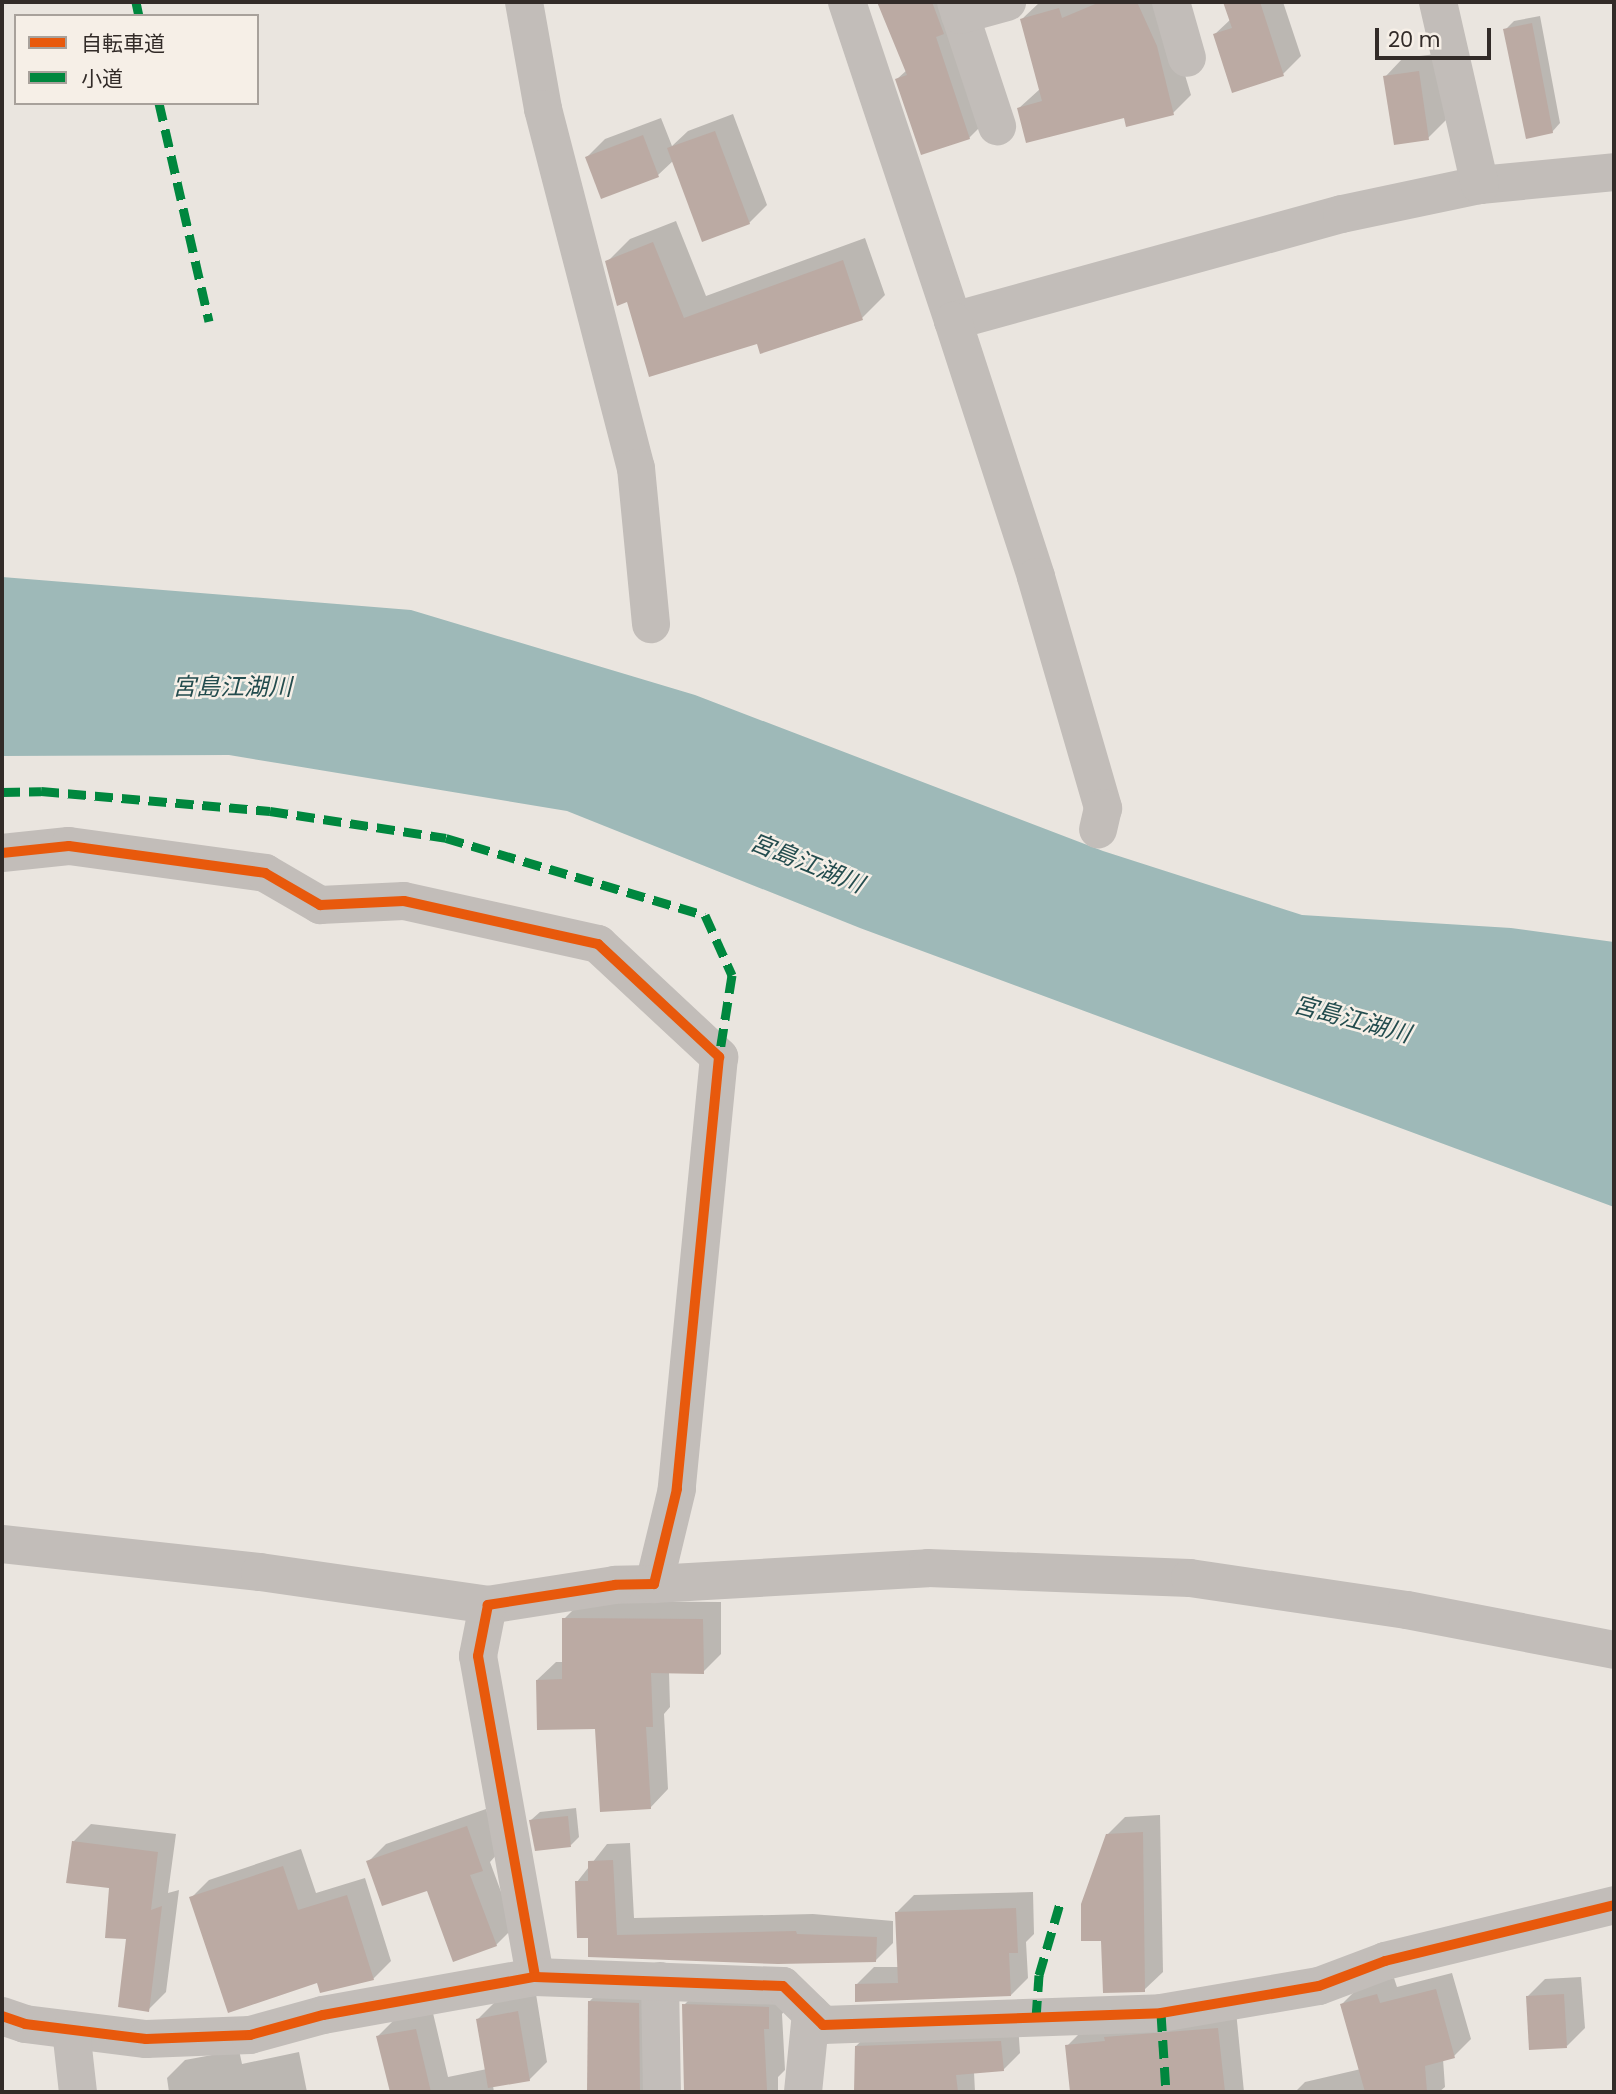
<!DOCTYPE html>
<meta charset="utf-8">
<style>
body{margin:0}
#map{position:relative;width:1616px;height:2094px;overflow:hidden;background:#eae5df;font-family:Poppins,"Noto Sans JP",sans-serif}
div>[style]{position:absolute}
.water>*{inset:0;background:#9eb9b8}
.shadow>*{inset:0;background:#0003}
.building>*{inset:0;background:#bbaaa3}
.minor>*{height:38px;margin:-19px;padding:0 19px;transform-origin:19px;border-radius:19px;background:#c2bdb9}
.quiet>*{height:9px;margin-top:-4.5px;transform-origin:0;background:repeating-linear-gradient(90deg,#00873e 0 18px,transparent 0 27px)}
.cycleway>*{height:10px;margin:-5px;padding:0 5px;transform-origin:5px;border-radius:5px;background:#e8590c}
span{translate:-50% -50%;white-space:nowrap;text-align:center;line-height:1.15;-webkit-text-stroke:5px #f6efe7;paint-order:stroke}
.water-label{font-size:24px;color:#234c4e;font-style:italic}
.frame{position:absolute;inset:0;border:4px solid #322b28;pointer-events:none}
.legend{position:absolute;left:14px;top:14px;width:245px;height:91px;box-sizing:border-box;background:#f6efe7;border:2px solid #a8a19b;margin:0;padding:9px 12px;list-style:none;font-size:21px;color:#322b28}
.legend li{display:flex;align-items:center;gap:14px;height:35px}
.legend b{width:35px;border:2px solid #a8a19b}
.scale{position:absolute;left:1375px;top:28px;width:116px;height:32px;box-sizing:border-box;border:4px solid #322b28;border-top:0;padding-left:9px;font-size:21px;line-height:24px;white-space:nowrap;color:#322b28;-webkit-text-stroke:5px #f6efe7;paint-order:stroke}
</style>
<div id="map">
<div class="water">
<i style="clip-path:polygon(2px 577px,411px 610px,695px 695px,1103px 851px,1302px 915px,1511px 928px,1614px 942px,1614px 1207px,860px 928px,567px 811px,229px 755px,2px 756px)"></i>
</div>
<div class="shadow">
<i style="clip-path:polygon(879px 2px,957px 2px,987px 120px,969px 138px,897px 79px,907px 70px)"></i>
<i style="clip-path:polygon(1040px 2px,1163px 2px,1191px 95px,1173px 113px,1126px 116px,1019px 108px,1040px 89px,1022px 19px)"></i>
<i style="clip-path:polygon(1225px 2px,1283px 2px,1301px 56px,1283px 74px,1215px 34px,1231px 19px)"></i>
<i style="clip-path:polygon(1540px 16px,1560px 123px,1552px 132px,1505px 30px,1514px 21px)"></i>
<i style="clip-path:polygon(1436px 54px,1446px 120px,1428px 138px,1385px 77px,1403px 58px)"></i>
<i style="clip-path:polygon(733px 114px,767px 205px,749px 223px,674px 160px,658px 175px,587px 157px,605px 139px,661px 118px,672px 146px,688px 131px)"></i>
<i style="clip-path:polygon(676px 221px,706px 296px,865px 238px,885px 295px,862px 318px,758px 342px,628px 300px,607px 262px,630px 239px)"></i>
<i style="clip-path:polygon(582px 1601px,721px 1602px,721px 1654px,703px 1672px,669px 1672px,670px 1707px,664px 1714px,668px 1789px,650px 1808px,597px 1727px,537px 1680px,556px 1662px,564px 1662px,564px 1619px)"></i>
<i style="clip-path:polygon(576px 1808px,579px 1837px,571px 1845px,531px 1820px,540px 1812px)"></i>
<i style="clip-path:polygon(486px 1809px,500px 1851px,490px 1862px,514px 1927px,496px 1945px,428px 1888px,368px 1862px,386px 1844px)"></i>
<i style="clip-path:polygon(1160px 1815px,1163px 1972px,1144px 1990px,1103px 1939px,1107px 1835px,1125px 1817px)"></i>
<i style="clip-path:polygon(91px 1824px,176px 1834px,168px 1893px,179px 1890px,166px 1992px,148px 2010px,111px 1887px,73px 1842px)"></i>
<i style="clip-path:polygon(630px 1843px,634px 1918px,813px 1914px,893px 1921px,893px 1943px,876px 1960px,590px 1936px,577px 1882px,607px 1844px)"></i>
<i style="clip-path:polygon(301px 1849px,316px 1893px,365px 1878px,391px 1961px,373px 1979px,318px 1981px,191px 1898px,209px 1880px)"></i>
<i style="clip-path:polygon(1033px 1892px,1034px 1934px,1026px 1942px,1028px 1978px,1011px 1995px,857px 1984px,874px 1967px,899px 1967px,897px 1912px,914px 1895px)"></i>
<i style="clip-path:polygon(1452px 1973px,1471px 2039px,1454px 2056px,1443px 2059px,1445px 2087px,1439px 2092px,1295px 2092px,1305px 2082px,1361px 2069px,1342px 2004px,1359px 1987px,1394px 1978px,1397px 1987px)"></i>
<i style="clip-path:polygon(1581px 1977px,1585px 2028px,1567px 2046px,1527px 1997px,1545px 1979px)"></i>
<i style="clip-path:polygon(607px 1983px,656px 1985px,645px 2092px,589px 2092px,589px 2002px)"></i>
<i style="clip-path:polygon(702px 1987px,787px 1990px,786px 2009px,782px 2014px,785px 2070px,778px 2077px,778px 2092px,685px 2092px,684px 2005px)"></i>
<i style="clip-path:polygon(536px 1994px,547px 2062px,529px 2080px,493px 2086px,494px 2092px,391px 2092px,378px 2036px,395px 2019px,433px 2013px,448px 2077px,487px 2069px,478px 2019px,496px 2001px)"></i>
<i style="clip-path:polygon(1236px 2011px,1244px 2092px,1072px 2092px,1067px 2046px,1085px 2028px)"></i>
<i style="clip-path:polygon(1018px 2024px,1020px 2053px,1003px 2070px,974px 2072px,975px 2092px,857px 2092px,856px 2046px,873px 2030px)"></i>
<i style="clip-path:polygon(239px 2050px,242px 2064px,299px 2052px,307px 2092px,169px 2092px,167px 2078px,185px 2060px)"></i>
</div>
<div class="building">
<i style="clip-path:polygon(877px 2px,932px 2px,944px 34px,936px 37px,970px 139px,921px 155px,895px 79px,907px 75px)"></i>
<i style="clip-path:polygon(1100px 2px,1137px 2px,1157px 46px,1174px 115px,1126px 127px,1124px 118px,1026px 143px,1017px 108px,1042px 101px,1020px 19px,1059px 8px,1062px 18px)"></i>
<i style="clip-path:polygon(1223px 2px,1260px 2px,1284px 76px,1232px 93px,1213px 34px,1232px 28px)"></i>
<i style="clip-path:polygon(1532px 23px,1553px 133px,1526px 139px,1503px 29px)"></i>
<i style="clip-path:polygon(1419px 71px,1429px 140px,1394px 145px,1383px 76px)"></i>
<i style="clip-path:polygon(715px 131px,750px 224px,702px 242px,667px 148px)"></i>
<i style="clip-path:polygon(643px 135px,659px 177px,601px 199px,585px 157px)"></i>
<i style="clip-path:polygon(653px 242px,684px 318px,843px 260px,863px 320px,760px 354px,757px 344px,649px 377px,627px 302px,617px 306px,605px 261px)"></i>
<i style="clip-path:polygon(562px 1618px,703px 1619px,704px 1674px,651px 1673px,653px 1727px,646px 1727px,651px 1809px,600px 1812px,595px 1729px,537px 1730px,536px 1680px,562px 1679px)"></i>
<i style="clip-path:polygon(568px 1816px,571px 1847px,535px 1851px,529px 1820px)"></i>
<i style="clip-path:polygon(467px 1826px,483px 1871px,470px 1875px,497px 1946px,453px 1962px,427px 1891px,382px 1906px,366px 1861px)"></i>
<i style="clip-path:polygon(1143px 1832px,1145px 1992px,1103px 1993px,1101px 1941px,1081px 1941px,1081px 1904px,1106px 1834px)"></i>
<i style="clip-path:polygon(72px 1841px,158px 1852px,151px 1910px,162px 1906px,149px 2012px,118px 2007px,126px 1939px,105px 1938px,109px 1888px,66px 1883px)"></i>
<i style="clip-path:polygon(613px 1860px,617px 1935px,796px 1931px,797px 1934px,877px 1937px,876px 1962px,778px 1964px,588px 1957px,588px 1938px,577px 1938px,575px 1881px,588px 1881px,588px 1861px)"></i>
<i style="clip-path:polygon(283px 1866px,298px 1910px,347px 1895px,374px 1980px,320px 1993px,317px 1983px,228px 2013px,189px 1897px)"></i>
<i style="clip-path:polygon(1016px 1908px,1018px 1953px,1009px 1953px,1011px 1996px,855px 2002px,855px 1984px,898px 1983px,895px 1912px)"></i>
<i style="clip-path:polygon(1436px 1989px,1455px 2058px,1425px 2066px,1427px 2092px,1365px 2092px,1340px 2004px,1377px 1994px,1380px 2003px)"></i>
<i style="clip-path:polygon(1564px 1994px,1567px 2048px,1529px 2050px,1526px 1996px)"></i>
<i style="clip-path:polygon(588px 2001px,639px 2003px,640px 2092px,587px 2092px)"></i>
<i style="clip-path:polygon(682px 2004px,769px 2007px,769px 2029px,764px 2029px,767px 2090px,684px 2092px)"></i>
<i style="clip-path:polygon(518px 2011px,530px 2081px,488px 2088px,476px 2019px)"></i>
<i style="clip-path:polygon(1218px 2028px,1225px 2092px,1070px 2092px,1065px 2045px,1105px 2041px,1104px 2037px)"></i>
<i style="clip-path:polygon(416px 2029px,431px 2092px,390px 2092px,376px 2036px)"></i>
<i style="clip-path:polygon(1001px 2041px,1004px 2071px,956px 2075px,958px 2092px,854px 2092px,855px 2046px)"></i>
</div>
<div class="minor">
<i style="left:524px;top:2px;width:109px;rotate:79.9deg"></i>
<i style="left:543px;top:109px;width:371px;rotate:75.5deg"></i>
<i style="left:636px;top:468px;width:157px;rotate:84.5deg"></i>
<i style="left:847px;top:2px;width:336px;rotate:71.6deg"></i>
<i style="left:953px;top:321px;width:403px;rotate:-15.4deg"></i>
<i style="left:1342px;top:214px;width:141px;rotate:-11.9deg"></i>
<i style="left:1480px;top:185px;width:135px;rotate:-5.5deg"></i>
<i style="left:956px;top:2px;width:131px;rotate:71.7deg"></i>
<i style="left:1171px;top:2px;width:58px;rotate:74.1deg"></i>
<i style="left:1438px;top:2px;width:188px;rotate:77.1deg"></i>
<i style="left:960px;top:15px;width:49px;rotate:-15.5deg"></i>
<i style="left:953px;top:321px;width:269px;rotate:72deg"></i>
<i style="left:1036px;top:577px;width:241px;rotate:73.8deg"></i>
<i style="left:1103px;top:808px;width:22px;rotate:103deg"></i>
<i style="left:2px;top:853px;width:67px;rotate:-6deg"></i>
<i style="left:69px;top:846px;width:198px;rotate:7.8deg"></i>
<i style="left:265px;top:873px;width:64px;rotate:30.2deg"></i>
<i style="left:320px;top:905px;width:84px;rotate:-2.7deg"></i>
<i style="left:404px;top:901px;width:199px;rotate:12.5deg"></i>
<i style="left:598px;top:944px;width:166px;rotate:43deg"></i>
<i style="left:719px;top:1057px;width:434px;rotate:95.6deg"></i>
<i style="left:677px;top:1489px;width:98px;rotate:103.6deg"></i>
<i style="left:654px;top:1584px;width:39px;rotate:179deg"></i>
<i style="left:615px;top:1585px;width:129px;rotate:171.1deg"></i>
<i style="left:488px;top:1605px;width:52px;rotate:101.1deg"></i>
<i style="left:478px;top:1656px;width:326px;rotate:79.9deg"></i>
<i style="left:2px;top:1544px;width:260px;rotate:6.2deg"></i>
<i style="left:260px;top:1572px;width:230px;rotate:8.2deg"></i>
<i style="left:654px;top:1584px;width:274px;rotate:-3.3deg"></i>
<i style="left:928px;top:1568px;width:262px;rotate:2.2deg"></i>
<i style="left:1190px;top:1578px;width:219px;rotate:8.4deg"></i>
<i style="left:1407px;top:1610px;width:211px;rotate:10.9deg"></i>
<i style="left:660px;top:1981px;width:111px;rotate:89deg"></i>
<i style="left:2px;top:2016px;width:24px;rotate:19deg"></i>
<i style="left:25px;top:2024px;width:122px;rotate:7.1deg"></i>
<i style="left:146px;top:2039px;width:104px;rotate:-2.2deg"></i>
<i style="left:250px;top:2035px;width:76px;rotate:-15.3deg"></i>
<i style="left:323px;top:2015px;width:215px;rotate:-10.2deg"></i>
<i style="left:535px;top:1977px;width:248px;rotate:2.1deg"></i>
<i style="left:783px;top:1986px;width:56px;rotate:44.3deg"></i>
<i style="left:823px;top:2025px;width:338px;rotate:-2deg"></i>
<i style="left:1161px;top:2013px;width:160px;rotate:-9.7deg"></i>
<i style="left:1319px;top:1986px;width:71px;rotate:-20.7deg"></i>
<i style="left:1385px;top:1961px;width:236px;rotate:-13.7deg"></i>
<i style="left:71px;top:2030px;width:62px;rotate:83.6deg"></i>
<i style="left:803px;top:2092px;width:79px;rotate:-84.2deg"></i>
</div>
<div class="quiet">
<i style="left:136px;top:2px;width:14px;rotate:78deg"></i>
<i style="left:159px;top:103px;width:224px;rotate:77.1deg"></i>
<i style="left:2px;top:792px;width:39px;rotate:-1deg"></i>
<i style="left:41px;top:791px;width:230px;rotate:5deg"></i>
<i style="left:270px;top:811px;width:178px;rotate:8.7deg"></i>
<i style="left:446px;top:838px;width:270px;rotate:16.6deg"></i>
<i style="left:705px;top:915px;width:66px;rotate:65.8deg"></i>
<i style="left:732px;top:975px;width:83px;rotate:99deg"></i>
<i style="left:1161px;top:2013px;width:79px;rotate:86.4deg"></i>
<i style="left:1036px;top:2018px;width:43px;rotate:-86deg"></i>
<i style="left:1039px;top:1975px;width:75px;rotate:-73.7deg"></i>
</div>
<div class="cycleway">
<i style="left:2px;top:853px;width:67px;rotate:-6deg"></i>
<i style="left:69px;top:846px;width:198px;rotate:7.8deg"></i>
<i style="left:265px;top:873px;width:64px;rotate:30.2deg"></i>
<i style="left:320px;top:905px;width:84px;rotate:-2.7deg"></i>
<i style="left:404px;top:901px;width:199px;rotate:12.5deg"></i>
<i style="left:598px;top:944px;width:166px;rotate:43deg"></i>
<i style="left:719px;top:1057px;width:434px;rotate:95.6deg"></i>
<i style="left:677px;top:1489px;width:98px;rotate:103.6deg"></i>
<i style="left:654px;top:1584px;width:39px;rotate:179deg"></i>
<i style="left:615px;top:1585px;width:129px;rotate:171.1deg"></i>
<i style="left:488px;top:1605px;width:52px;rotate:101.1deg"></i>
<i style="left:478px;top:1656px;width:326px;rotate:79.9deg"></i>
<i style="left:2px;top:2016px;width:24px;rotate:19deg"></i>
<i style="left:25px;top:2024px;width:122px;rotate:7.1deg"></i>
<i style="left:146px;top:2039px;width:104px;rotate:-2.2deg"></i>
<i style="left:250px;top:2035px;width:76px;rotate:-15.3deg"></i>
<i style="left:323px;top:2015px;width:215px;rotate:-10.2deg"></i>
<i style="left:535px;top:1977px;width:248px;rotate:2.1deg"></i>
<i style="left:783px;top:1986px;width:56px;rotate:44.3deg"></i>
<i style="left:823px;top:2025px;width:338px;rotate:-2deg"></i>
<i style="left:1161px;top:2013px;width:160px;rotate:-9.7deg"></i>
<i style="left:1319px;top:1986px;width:71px;rotate:-20.7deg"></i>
<i style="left:1385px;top:1961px;width:236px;rotate:-13.7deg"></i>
</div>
<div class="water-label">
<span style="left:232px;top:687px">宮島江湖川</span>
<span style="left:807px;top:863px;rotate:22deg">宮島江湖川</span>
<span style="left:1352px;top:1019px;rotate:15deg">宮島江湖川</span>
</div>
<div class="frame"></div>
<ul class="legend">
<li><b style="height:9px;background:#e8590c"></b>自転車道</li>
<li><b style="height:9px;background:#00873e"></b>小道</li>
</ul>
<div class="scale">20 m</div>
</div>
